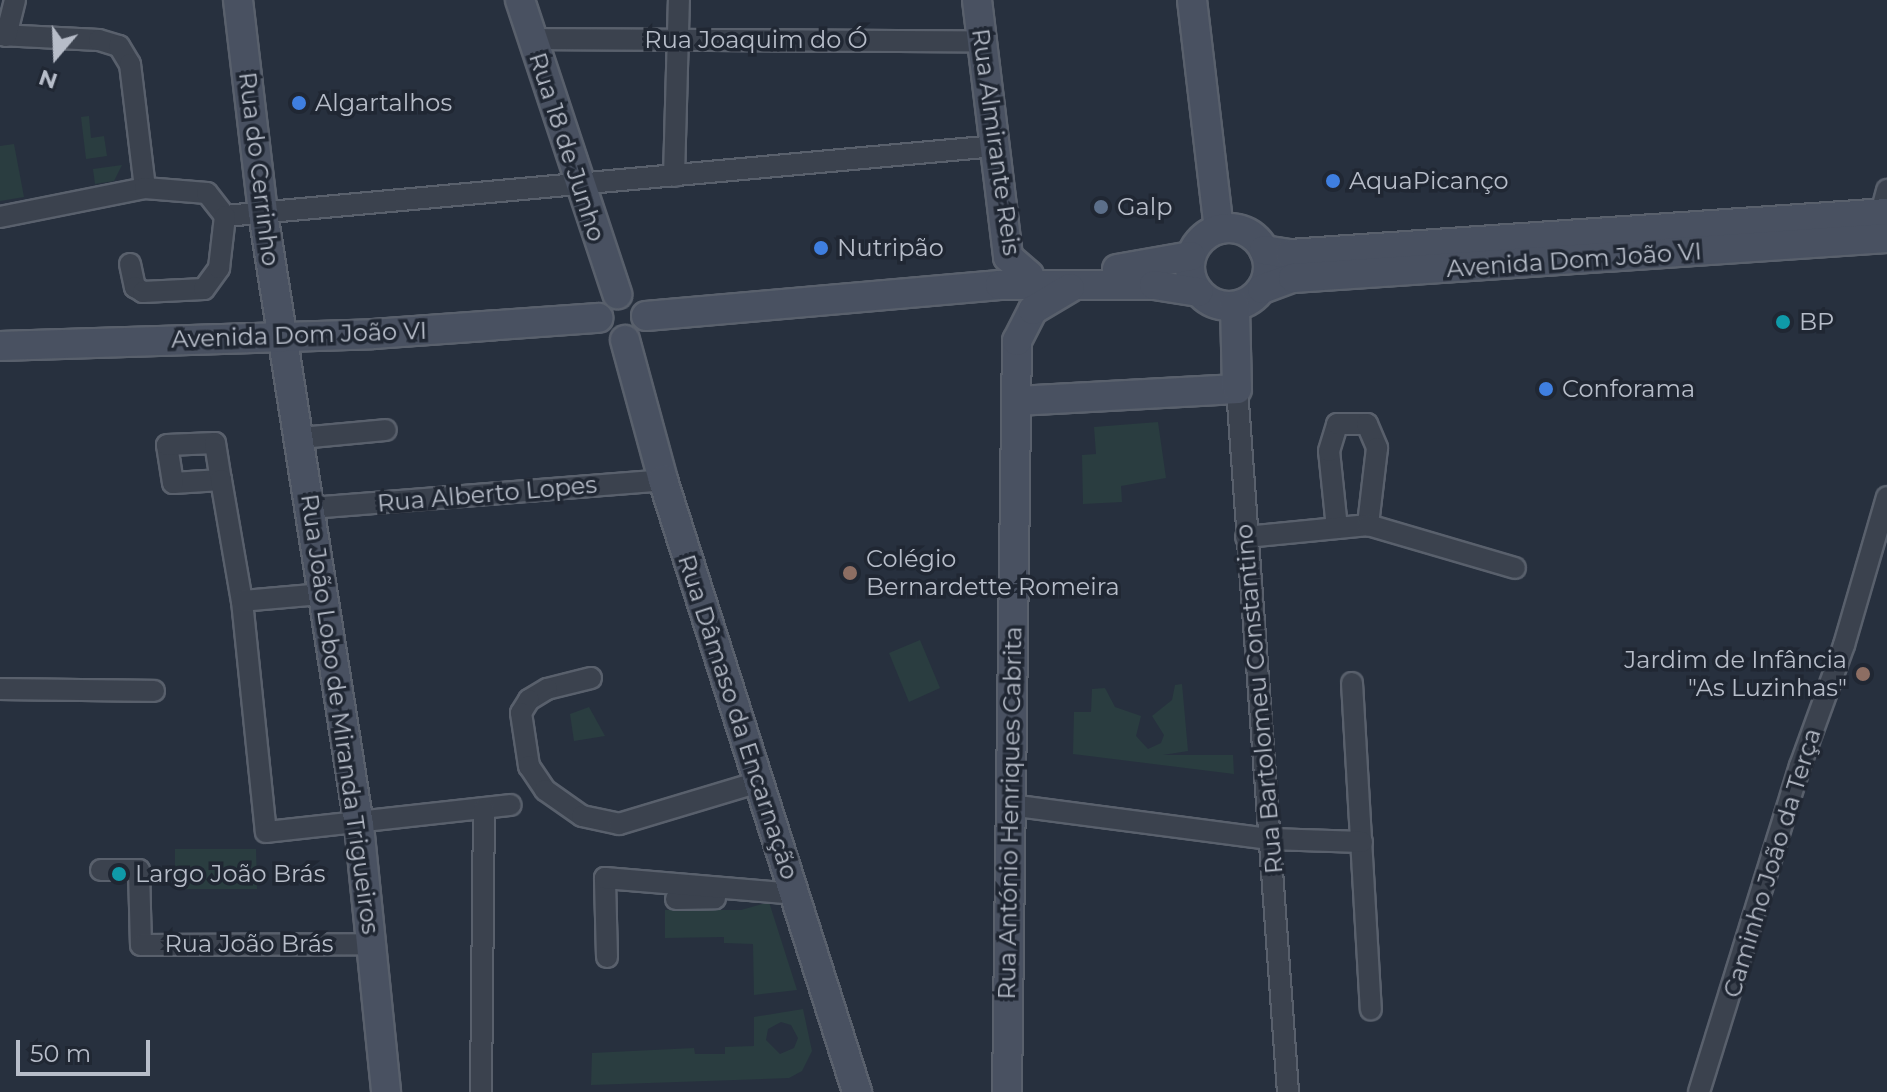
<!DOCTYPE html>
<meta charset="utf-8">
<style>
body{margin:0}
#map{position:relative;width:1887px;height:1092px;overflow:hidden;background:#27303e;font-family:Montserrat,sans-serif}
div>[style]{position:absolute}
.green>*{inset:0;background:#2a3d40}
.roads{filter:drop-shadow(2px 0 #59606c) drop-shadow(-2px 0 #59606c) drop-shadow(0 2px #59606c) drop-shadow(0 -2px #59606c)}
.street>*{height:20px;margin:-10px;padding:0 10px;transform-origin:10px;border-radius:10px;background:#3b424e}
.secondary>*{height:28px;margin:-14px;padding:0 14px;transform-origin:14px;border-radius:14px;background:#495161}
.secondary>.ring{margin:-14px;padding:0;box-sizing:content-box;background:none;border:28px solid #495161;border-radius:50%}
.dots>*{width:22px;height:22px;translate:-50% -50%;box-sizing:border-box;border:4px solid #202733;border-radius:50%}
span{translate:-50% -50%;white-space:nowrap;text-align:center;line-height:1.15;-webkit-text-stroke:7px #202733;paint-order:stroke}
.street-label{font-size:24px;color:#b7bdc9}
.poi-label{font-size:24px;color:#b7bdc9}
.left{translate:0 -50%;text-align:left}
.right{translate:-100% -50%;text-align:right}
.north{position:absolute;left:16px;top:16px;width:80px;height:80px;-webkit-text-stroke:6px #202733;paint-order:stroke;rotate:199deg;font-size:22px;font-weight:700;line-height:32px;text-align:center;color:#b7bdc9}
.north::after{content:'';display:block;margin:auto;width:28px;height:36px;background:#b7bdc9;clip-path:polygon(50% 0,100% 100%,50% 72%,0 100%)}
.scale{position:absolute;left:16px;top:1040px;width:134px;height:36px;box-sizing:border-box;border:4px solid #b7bdc9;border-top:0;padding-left:10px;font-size:24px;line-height:28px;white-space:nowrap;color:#b7bdc9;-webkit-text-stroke:6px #202733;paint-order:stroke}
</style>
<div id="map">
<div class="green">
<i style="clip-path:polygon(89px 116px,91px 138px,104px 136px,107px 156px,86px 159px,81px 117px)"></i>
<i style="clip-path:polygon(14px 144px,24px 197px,0 201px,0 146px)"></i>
<i style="clip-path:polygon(122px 165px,114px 181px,95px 184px,93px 169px)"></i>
<i style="clip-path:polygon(1158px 422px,1166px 478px,1121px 486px,1122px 502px,1083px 504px,1082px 455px,1096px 454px,1094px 427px)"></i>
<i style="clip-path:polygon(920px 640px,940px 688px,909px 702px,889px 653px)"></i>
<i style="clip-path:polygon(1182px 684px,1188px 751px,1163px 755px,1233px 755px,1234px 774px,1073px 754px,1074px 712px,1091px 712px,1092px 689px,1105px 688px,1115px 707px,1141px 716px,1136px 736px,1148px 749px,1161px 743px,1164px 735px,1152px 716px,1172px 700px,1175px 685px)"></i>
<i style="clip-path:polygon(589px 707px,605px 736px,574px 741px,570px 714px)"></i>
<i style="clip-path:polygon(175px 849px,256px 849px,257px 889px,175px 889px)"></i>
<i style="clip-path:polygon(769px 902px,797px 990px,754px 995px,753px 944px,724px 943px,724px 937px,665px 938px,665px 910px,741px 910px)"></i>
<i style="clip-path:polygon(evenodd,803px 1009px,812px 1051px,802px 1071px,789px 1078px,591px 1085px,592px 1053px,694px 1048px,695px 1054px,725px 1054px,725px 1047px,754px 1046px,754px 1017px,803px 1009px,781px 1022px,791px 1025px,798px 1038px,794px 1048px,780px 1054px,766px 1040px,768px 1029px,781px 1022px)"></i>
</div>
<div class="roads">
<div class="street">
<i style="left:0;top:35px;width:99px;rotate:2.9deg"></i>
<i style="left:99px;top:40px;width:21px;rotate:17deg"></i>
<i style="left:119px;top:46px;width:21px;rotate:59deg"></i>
<i style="left:130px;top:64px;width:125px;rotate:83.1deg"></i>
<i style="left:6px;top:36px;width:37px;rotate:-76deg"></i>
<i style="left:531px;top:39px;width:450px;rotate:0.3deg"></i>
<i style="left:674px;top:176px;width:176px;rotate:-88.4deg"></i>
<i style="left:1881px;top:213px;width:24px;rotate:-75deg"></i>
<i style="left:0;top:217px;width:148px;rotate:-11.3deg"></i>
<i style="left:145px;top:188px;width:62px;rotate:4.6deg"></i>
<i style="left:207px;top:193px;width:29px;rotate:52deg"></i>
<i style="left:225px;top:216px;width:774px;rotate:-5.19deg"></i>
<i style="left:130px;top:264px;width:24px;rotate:78deg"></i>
<i style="left:135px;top:287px;width:9px;rotate:32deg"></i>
<i style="left:143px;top:292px;width:61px;rotate:-2.8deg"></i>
<i style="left:204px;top:289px;width:26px;rotate:-54deg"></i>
<i style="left:219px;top:268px;width:52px;rotate:-83.4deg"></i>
<i style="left:1237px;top:389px;width:705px;rotate:85.85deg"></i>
<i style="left:300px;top:438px;width:86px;rotate:-5.3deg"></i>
<i style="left:221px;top:480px;width:48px;rotate:176.4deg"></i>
<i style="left:173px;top:483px;width:38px;rotate:-99deg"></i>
<i style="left:167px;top:445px;width:48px;rotate:-2.4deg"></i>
<i style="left:215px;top:443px;width:37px;rotate:81deg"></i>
<i style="left:221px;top:480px;width:123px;rotate:80.2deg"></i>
<i style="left:242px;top:601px;width:232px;rotate:84.1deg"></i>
<i style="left:266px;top:832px;width:246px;rotate:-6.3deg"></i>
<i style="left:311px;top:508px;width:353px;rotate:-4.5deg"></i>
<i style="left:1337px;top:528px;width:77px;rotate:-95.9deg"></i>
<i style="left:1329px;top:451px;width:28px;rotate:-73deg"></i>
<i style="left:1337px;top:424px;width:30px"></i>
<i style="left:1367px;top:424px;width:26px;rotate:67deg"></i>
<i style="left:1377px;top:448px;width:78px;rotate:96.7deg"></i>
<i style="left:1246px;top:537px;width:123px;rotate:-5.6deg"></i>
<i style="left:1368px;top:525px;width:153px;rotate:16.3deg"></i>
<i style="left:242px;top:601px;width:80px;rotate:-5deg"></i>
<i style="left:591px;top:678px;width:45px;rotate:166deg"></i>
<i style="left:547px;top:689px;width:21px;rotate:149deg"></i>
<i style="left:529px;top:700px;width:15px;rotate:122deg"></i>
<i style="left:521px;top:713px;width:54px;rotate:81.4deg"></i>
<i style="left:529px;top:766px;width:29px;rotate:56deg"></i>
<i style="left:545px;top:790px;width:45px;rotate:35.1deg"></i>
<i style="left:582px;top:816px;width:38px;rotate:12deg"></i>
<i style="left:619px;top:824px;width:146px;rotate:-16.7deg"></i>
<i style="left:1352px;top:683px;width:327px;rotate:86.7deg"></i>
<i style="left:0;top:689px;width:154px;rotate:0.7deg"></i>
<i style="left:1010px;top:805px;width:262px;rotate:7.5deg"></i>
<i style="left:1270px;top:839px;width:92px;rotate:1.9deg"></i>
<i style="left:101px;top:870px;width:38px"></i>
<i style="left:139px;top:870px;width:75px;rotate:88.5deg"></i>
<i style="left:141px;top:945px;width:233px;rotate:-0.2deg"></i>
<i style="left:676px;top:899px;width:39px;rotate:-1deg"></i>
<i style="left:607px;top:957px;width:79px;rotate:-91.5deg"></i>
<i style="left:605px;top:878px;width:190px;rotate:4.8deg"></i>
<i style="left:481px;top:1092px;width:283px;rotate:-89.4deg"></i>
<i style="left:1699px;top:1092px;width:341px;rotate:-72.8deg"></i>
<i style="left:1800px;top:766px;width:129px;rotate:-70deg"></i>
<i style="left:1844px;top:645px;width:154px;rotate:-73.8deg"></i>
</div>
<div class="secondary">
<i style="left:238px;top:0;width:214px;rotate:83.3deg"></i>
<i style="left:263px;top:213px;width:619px;rotate:81.09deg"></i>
<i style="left:359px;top:825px;width:268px;rotate:84.2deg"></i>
<i style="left:520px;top:0;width:310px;rotate:71.7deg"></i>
<i style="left:977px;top:0;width:259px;rotate:83.1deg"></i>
<i style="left:1008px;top:257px;width:28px;rotate:41deg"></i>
<i style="left:1192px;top:0;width:231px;rotate:83.3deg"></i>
<i class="ring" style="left:1190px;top:228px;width:50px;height:50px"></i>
<i style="left:1264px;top:250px;width:26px;rotate:9deg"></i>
<i style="left:1290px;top:254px;width:598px;rotate:-3.93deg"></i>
<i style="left:1117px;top:269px;width:75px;rotate:-10deg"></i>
<i style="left:1262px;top:289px;width:33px;rotate:-20deg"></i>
<i style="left:1293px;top:278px;width:595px;rotate:-3.85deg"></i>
<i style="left:646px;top:316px;width:355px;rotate:-5deg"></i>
<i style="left:1000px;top:285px;width:154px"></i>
<i style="left:1154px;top:285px;width:45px;rotate:9deg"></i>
<i style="left:625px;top:340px;width:145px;rotate:74.8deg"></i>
<i style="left:663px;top:480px;width:642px;rotate:72.41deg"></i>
<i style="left:0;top:346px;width:373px;rotate:-1.8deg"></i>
<i style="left:373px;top:334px;width:226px;rotate:-4.1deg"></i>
<i style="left:1017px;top:401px;width:220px;rotate:-3.1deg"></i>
<i style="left:1237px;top:389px;width:83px;rotate:-91.4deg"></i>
<i style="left:1007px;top:1092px;width:751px;rotate:-89.24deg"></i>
<i style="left:1017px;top:341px;width:35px;rotate:-63deg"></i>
<i style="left:1033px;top:310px;width:43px;rotate:-30.7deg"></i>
</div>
</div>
<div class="dots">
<i style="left:299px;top:103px;background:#3f7fe0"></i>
<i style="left:1333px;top:181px;background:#3f7fe0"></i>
<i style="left:1101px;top:207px;background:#5c6f8a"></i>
<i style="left:821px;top:248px;background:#3f7fe0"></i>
<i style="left:1783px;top:322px;background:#0f9aa8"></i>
<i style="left:1546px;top:389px;background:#3f7fe0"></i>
<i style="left:850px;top:573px;background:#8d6e63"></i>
<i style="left:1863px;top:674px;background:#8d6e63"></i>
<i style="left:119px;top:874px;background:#0f9aa8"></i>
</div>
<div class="street-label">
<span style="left:756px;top:40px">Rua Joaquim do Ó</span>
<span style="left:996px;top:142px;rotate:82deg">Rua Almirante Reis</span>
<span style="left:567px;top:147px;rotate:72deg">Rua 18 de Junho</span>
<span style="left:259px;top:169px;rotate:83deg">Rua do Cerrinho</span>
<span style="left:1574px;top:260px;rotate:-4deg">Avenida Dom João VI</span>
<span style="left:299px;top:335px;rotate:-2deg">Avenida Dom João VI</span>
<span style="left:487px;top:494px;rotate:-5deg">Rua Alberto Lopes</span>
<span style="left:1259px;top:699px;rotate:-95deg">Rua Bartolomeu Constantino</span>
<span style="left:340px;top:714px;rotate:82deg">Rua João Lobo de Miranda Trigueiros</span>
<span style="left:738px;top:717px;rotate:72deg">Rua Dâmaso da Encarnação</span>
<span style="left:1010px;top:813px;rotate:-89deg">Rua António Henriques Cabrita</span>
<span style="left:1772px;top:863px;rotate:-73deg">Caminho João da Terça</span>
<span style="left:249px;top:944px">Rua João Brás</span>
</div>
<div class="poi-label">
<span class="left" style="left:315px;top:103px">Algartalhos</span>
<span class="left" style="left:1349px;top:181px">AquaPicanço</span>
<span class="left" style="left:1117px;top:207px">Galp</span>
<span class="left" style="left:837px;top:248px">Nutripão</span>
<span class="left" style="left:1799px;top:322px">BP</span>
<span class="left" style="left:1562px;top:389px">Conforama</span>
<span class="left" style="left:866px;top:573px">Colégio<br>Bernardette Romeira</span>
<span class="right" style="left:1847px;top:674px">Jardim de Infância<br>"As Luzinhas"</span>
<span class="left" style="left:135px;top:874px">Largo João Brás</span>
</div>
<div class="north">N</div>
<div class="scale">50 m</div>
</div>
